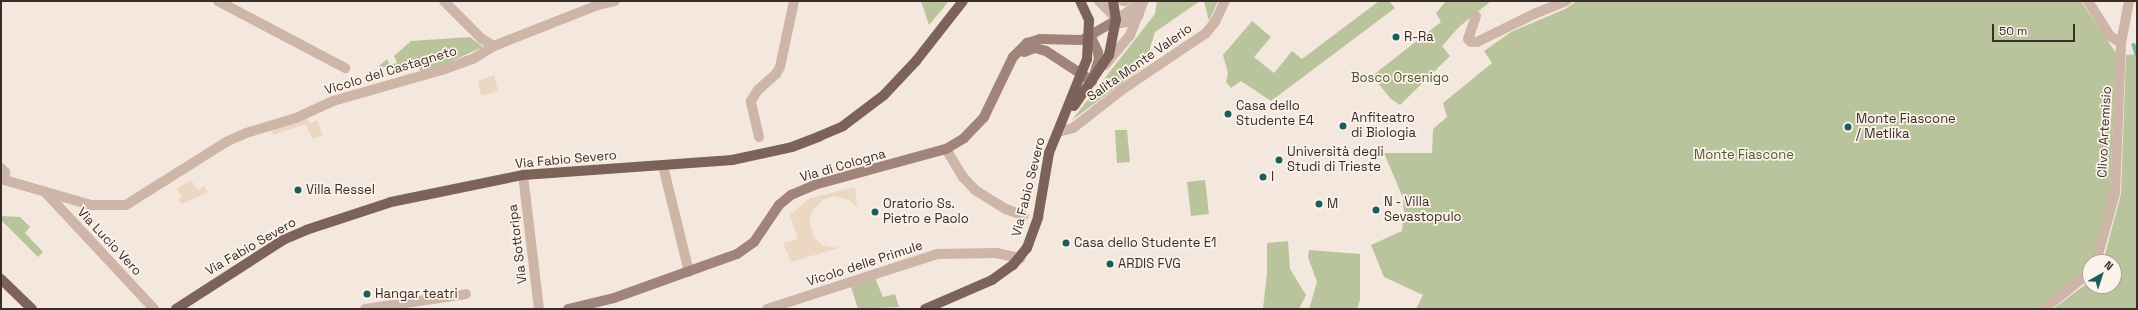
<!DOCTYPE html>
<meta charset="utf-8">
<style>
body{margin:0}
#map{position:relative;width:2138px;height:310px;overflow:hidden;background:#f4e7dd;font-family:"Space Grotesk",sans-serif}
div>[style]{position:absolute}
.green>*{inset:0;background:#bac49c}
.plaza>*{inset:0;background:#ecd7c3}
.stream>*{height:3.5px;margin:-1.75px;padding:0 1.75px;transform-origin:1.75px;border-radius:1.75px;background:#7ab2b0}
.street>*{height:10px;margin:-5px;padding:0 5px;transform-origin:5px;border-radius:5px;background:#cdb6a8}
.secondary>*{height:10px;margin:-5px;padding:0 5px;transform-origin:5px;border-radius:5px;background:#a18479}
.primary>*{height:10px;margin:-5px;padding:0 5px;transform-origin:5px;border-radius:5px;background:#7c6259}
.dots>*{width:11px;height:11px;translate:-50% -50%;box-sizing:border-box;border:2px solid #fbf2ea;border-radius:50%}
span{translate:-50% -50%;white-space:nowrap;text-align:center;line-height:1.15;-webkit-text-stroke:3.5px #fbf2ea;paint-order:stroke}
.poi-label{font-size:13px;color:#392c29}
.left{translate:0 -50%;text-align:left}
.street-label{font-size:13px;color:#392c29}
.park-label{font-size:13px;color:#4c592b}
.frame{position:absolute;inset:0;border:2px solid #392c29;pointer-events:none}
.north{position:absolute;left:2082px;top:254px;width:40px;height:40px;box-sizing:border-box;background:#fbf2ea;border:1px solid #ada39d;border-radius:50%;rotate:39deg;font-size:11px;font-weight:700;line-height:16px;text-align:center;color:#392c29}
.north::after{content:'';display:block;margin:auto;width:14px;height:18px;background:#1c5d5c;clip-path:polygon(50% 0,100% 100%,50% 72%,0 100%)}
.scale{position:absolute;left:1992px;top:24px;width:83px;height:18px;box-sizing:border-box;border:2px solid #392c29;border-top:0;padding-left:5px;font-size:12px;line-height:14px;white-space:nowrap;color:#392c29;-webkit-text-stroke:3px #fbf2ea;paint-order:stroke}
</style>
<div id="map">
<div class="green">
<i style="clip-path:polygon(921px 1px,949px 1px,929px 25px)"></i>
<i style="clip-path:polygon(1157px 1px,1200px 1px,1155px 32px,1144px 67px,1072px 120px,1155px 14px)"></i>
<i style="clip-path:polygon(1204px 1px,1218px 1px,1209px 21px)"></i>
<i style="clip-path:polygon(1379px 1px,1389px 1px,1395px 8px,1271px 101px,1241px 81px,1231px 88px,1226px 82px,1228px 73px,1223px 55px,1252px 21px,1271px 37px,1254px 57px,1274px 73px,1292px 51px,1302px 59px)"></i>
<i style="clip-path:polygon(1446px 1px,1491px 1px,1459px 27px,1442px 46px,1450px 56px,1400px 105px,1391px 99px,1372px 76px,1441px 22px,1436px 13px)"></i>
<i style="clip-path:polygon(1577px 1px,2081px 1px,2116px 53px,2110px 197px,2093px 256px,2079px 277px,2038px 309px,1416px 309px,1423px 295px,1384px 277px,1371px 245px,1402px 231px,1404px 214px,1403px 198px,1384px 153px,1432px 153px,1433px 129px,1447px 117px,1443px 103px,1492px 63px,1484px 51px,1511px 32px,1565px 9px)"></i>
<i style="clip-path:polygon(470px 37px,483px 47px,421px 75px,419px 66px,378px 67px,387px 59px,390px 65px,397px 63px,394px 56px,411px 41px)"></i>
<i style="clip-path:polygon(2137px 54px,2137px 309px,2053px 309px,2090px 281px,2090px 286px,2114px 286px,2114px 262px,2103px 262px,2121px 194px,2126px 55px)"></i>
<i style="clip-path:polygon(1115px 130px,1127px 130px,1130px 162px,1117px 163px)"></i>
<i style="clip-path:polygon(1205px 180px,1209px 214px,1191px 216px,1187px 182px)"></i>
<i style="clip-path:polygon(1px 216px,20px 217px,30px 227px,25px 233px,43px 252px,38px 257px,1px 220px)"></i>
<i style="clip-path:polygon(1288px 241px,1290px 269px,1306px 295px,1299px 309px,1263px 309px,1267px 273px,1267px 243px)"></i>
<i style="clip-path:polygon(1309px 250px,1360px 254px,1360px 300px,1357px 309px,1309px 309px,1317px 282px,1308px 257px)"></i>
<i style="clip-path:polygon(875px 278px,883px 297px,895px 294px,899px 307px,858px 309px,851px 287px)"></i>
</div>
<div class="plaza">
<i style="clip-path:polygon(494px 75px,498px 91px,481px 96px,478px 81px)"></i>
<i style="clip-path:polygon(308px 118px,309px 123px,317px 120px,323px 136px,312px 139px,306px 124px,273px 135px,272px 130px)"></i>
<i style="clip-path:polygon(191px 180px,198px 190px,204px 186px,208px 192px,182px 204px,178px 199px,182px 197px,177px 189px)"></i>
<i style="clip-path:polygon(855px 187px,857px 207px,849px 200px,833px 196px,823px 200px,812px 211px,809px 222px,814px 237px,822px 245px,837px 248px,849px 245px,791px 262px,783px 243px,798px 239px,790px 215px,810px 198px)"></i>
</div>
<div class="stream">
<i style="left:2134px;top:45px;width:9px;rotate:72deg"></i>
</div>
<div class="street">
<i style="left:218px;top:1px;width:144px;rotate:27.8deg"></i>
<i style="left:444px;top:1px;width:54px;rotate:45deg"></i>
<i style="left:482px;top:39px;width:14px;rotate:30deg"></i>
<i style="left:1099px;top:1px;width:31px;rotate:45deg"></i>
<i style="left:1121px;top:23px;width:11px;rotate:-10deg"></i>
<i style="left:1132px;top:21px;width:9px;rotate:-41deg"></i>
<i style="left:1123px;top:1px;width:2px"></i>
<i style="left:2088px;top:1px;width:41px;rotate:57.8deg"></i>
<i style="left:2110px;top:36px;width:13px;rotate:32deg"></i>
<i style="left:1476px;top:16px;width:24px;rotate:109deg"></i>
<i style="left:1468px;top:39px;width:4px;rotate:45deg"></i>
<i style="left:1471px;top:42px;width:6px"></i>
<i style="left:1477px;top:42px;width:64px;rotate:-26.2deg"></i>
<i style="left:1534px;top:14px;width:35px;rotate:-22deg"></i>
<i style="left:1116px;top:20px;width:21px;rotate:-35deg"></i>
<i style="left:1133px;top:8px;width:8px;rotate:-60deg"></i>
<i style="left:1105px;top:65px;width:39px;rotate:-50deg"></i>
<i style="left:1130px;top:35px;width:37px;rotate:-68deg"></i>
<i style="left:1058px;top:132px;width:16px;rotate:-15deg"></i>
<i style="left:1073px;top:128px;width:63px;rotate:-38deg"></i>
<i style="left:1123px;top:89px;width:100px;rotate:-34deg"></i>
<i style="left:1206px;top:33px;width:14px;rotate:-51deg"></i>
<i style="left:1215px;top:22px;width:23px;rotate:-65deg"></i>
<i style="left:759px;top:137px;width:37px;rotate:-103deg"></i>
<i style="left:751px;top:101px;width:13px;rotate:-58deg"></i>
<i style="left:758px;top:90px;width:24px;rotate:-42deg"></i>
<i style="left:776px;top:74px;width:8px;rotate:-60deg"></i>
<i style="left:780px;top:67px;width:67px;rotate:-78deg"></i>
<i style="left:946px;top:149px;width:33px;rotate:59deg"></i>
<i style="left:963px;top:177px;width:18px;rotate:47deg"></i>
<i style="left:975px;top:190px;width:36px;rotate:32deg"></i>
<i style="left:1006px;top:209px;width:19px;rotate:21deg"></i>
<i style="left:663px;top:166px;width:109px;rotate:76.2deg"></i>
<i style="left:1px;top:168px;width:6px;rotate:45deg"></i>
<i style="left:5px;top:172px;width:7px;rotate:98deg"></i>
<i style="left:523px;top:175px;width:135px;rotate:83.2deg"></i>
<i style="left:1px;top:179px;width:94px;rotate:16.1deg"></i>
<i style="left:91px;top:205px;width:35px"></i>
<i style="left:126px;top:205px;width:118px;rotate:-32.2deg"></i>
<i style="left:226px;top:142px;width:22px;rotate:-24deg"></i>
<i style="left:246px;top:133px;width:52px;rotate:-16.7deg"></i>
<i style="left:296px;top:118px;width:41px;rotate:-24.7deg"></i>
<i style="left:333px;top:101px;width:113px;rotate:-15.9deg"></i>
<i style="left:442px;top:70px;width:33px;rotate:-20deg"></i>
<i style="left:473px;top:59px;width:25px;rotate:-32deg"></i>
<i style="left:494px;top:46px;width:112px;rotate:-21.5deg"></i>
<i style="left:598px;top:5px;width:17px;rotate:-13deg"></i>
<i style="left:46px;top:193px;width:158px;rotate:47deg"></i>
<i style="left:2096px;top:262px;width:72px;rotate:-74.6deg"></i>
<i style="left:2115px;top:193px;width:150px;rotate:-87.7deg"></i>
<i style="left:2121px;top:43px;width:43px;rotate:-79.2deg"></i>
<i style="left:365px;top:309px;width:102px;rotate:-8.4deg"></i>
<i style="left:767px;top:309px;width:179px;rotate:-17.9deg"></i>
<i style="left:937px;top:254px;width:59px;rotate:-1deg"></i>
<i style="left:996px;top:253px;width:25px;rotate:12deg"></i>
<i style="left:2044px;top:309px;width:59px;rotate:-38.8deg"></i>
</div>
<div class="secondary">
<i style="left:1024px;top:52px;width:12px;rotate:-20deg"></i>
<i style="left:1035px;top:48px;width:11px;rotate:15deg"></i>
<i style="left:1046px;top:51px;width:55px;rotate:33.1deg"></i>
<i style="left:1092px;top:81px;width:23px;rotate:-72deg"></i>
<i style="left:1099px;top:59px;width:7px;rotate:-98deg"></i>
<i style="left:1098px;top:52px;width:19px;rotate:-115deg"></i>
<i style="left:568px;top:309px;width:47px;rotate:-13.4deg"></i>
<i style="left:614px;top:298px;width:131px;rotate:-19.7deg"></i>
<i style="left:737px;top:254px;width:21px;rotate:-35deg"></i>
<i style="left:754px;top:242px;width:45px;rotate:-56deg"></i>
<i style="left:779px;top:205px;width:16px;rotate:-40deg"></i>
<i style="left:791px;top:195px;width:25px;rotate:-23deg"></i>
<i style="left:814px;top:185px;width:137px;rotate:-15.3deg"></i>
<i style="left:946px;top:149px;width:21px;rotate:-31deg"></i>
<i style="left:964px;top:138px;width:29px;rotate:-46deg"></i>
<i style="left:984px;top:117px;width:67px;rotate:-64.2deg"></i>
<i style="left:1013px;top:57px;width:20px;rotate:-45deg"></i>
<i style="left:1027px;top:43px;width:14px;rotate:-17deg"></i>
<i style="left:1040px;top:39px;width:42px;rotate:1.4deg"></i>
<i style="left:1082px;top:40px;width:39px;rotate:-30deg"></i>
</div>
<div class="primary">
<i style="left:1074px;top:106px;width:62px;rotate:-55.5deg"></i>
<i style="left:1109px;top:55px;width:36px;rotate:-79deg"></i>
<i style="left:1116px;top:20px;width:19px;rotate:-99deg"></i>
<i style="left:1px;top:279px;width:43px;rotate:44.1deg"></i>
<i style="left:176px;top:309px;width:127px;rotate:-32.8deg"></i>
<i style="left:283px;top:240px;width:25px;rotate:-23deg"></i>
<i style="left:306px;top:230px;width:89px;rotate:-18.2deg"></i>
<i style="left:391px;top:202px;width:135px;rotate:-11.6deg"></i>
<i style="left:523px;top:175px;width:210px;rotate:-4.1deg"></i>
<i style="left:732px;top:160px;width:61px;rotate:-12.2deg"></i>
<i style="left:792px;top:147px;width:30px;rotate:-21deg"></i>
<i style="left:820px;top:136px;width:25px;rotate:-23deg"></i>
<i style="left:843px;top:126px;width:51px;rotate:-37.1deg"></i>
<i style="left:884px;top:95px;width:47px;rotate:-46.7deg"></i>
<i style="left:916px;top:61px;width:76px;rotate:-51.9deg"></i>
<i style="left:925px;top:309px;width:73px;rotate:-23.4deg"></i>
<i style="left:992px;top:280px;width:26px;rotate:-36deg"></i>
<i style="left:1013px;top:265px;width:22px;rotate:-51deg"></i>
<i style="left:1027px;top:248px;width:33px;rotate:-70deg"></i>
<i style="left:1038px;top:217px;width:65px;rotate:-80.2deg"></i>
<i style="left:1049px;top:153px;width:101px;rotate:-68deg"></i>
<i style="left:1087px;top:59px;width:39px;rotate:-87deg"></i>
<i style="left:1089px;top:20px;width:21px;rotate:-115deg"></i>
</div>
<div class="dots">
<i style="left:1396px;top:37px;background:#1c5d5c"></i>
<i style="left:1228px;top:114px;background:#1c5d5c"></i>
<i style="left:1343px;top:126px;background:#1c5d5c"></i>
<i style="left:1848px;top:127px;background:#1c5d5c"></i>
<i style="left:1279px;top:160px;background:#1c5d5c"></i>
<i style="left:1263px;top:177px;background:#1c5d5c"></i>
<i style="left:298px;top:190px;background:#1c5d5c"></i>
<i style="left:1319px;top:204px;background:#1c5d5c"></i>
<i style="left:1376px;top:210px;background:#1c5d5c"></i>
<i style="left:875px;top:212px;background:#1c5d5c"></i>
<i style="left:1066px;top:243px;background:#1c5d5c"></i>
<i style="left:1110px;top:264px;background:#1c5d5c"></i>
<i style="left:367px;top:294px;background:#1c5d5c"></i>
</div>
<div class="poi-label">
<span class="left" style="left:1404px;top:37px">R-Ra</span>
<span class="left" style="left:1236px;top:114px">Casa dello<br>Studente E4</span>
<span class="left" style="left:1351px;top:126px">Anfiteatro<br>di Biologia</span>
<span class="left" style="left:1856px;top:127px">Monte Fiascone<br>/ Metlika</span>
<span class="left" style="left:1287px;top:160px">Università degli<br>Studi di Trieste</span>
<span class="left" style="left:1271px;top:177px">I</span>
<span class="left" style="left:306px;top:190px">Villa Ressel</span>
<span class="left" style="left:1384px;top:210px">N - Villa<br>Sevastopulo</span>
<span class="left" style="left:1327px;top:204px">M</span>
<span class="left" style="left:883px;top:212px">Oratorio Ss.<br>Pietro e Paolo</span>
<span class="left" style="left:1074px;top:243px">Casa dello Studente E1</span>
<span class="left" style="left:1118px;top:264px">ARDIS FVG</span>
<span class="left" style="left:375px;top:294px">Hangar teatri</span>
</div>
<div class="street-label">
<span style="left:1140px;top:63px;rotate:-35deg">Salita Monte Valerio</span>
<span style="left:391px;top:71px;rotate:-17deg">Vicolo del Castagneto</span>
<span style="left:2105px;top:132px;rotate:-87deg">Clivo Artemisio</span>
<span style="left:566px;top:160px;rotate:-5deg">Via Fabio Severo</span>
<span style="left:843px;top:166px;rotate:-16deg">Via di Cologna</span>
<span style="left:1029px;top:187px;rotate:-76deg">Via Fabio Severo</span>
<span style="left:109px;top:242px;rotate:47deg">Via Lucio Vero</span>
<span style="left:518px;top:244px;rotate:-97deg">Via Sottoripa</span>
<span style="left:251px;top:247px;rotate:-30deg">Via Fabio Severo</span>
<span style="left:865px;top:264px;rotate:-18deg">Vicolo delle Primule</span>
</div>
<div class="park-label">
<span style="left:1400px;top:78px">Bosco Orsenigo</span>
<span style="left:1744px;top:155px">Monte Fiascone</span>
</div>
<div class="frame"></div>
<div class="north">N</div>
<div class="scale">50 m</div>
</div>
